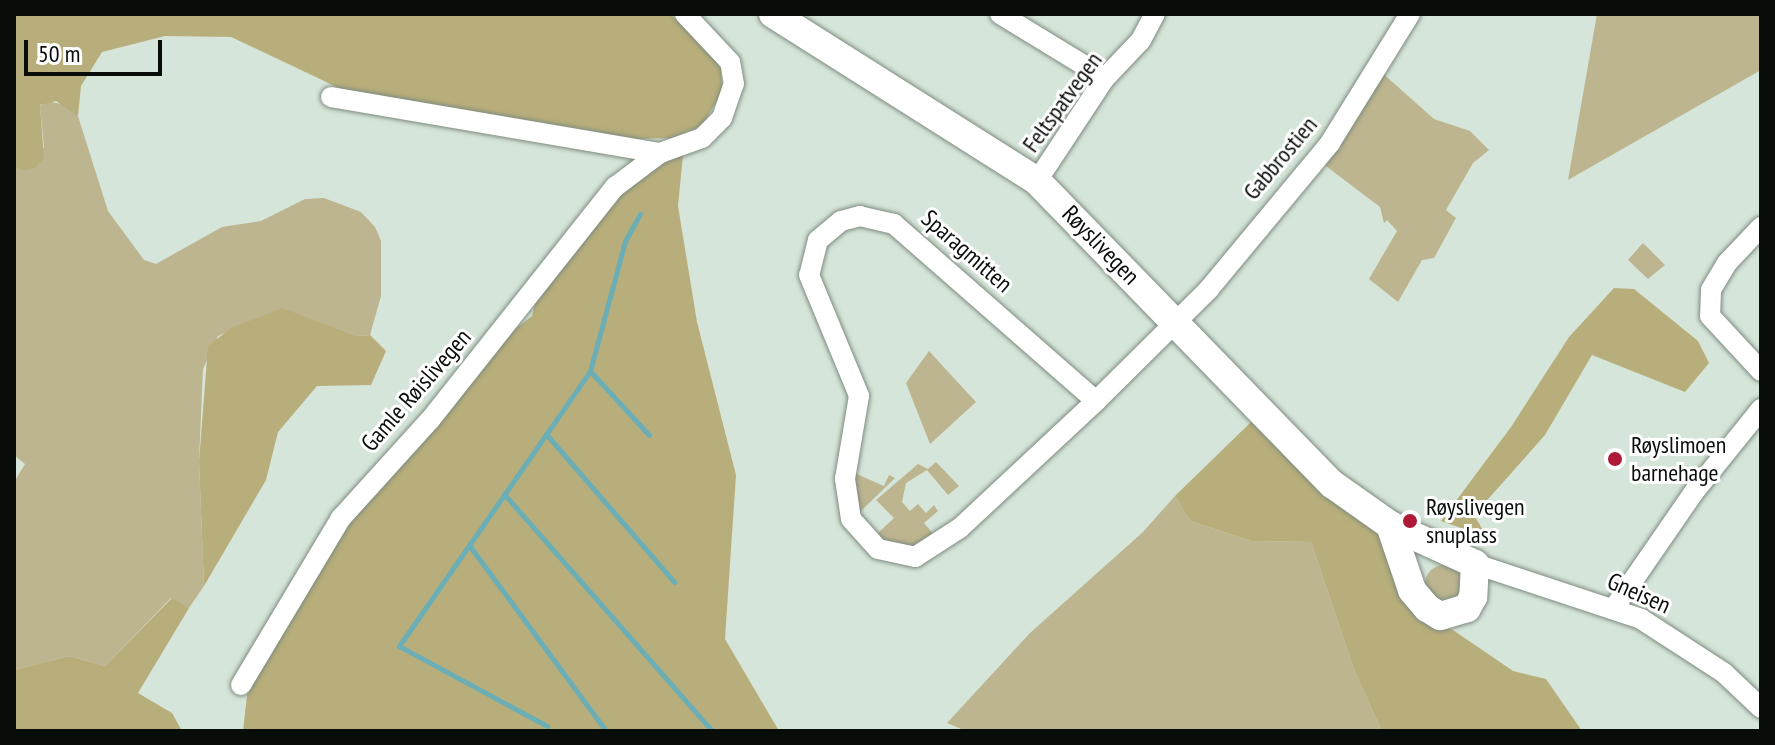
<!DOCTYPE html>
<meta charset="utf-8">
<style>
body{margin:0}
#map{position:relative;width:1775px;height:745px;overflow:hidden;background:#d6e5d9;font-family:"PT Sans Narrow",sans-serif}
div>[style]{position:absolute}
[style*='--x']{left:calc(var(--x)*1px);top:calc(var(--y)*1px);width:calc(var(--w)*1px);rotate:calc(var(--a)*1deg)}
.green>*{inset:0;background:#bdb58f}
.round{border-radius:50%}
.forest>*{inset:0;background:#b8ae7b}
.stream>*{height:5px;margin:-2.5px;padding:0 2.5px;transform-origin:2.5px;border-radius:2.5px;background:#6baeb5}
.roads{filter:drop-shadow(0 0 2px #7d8b7f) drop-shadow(0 0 2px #7d8b7f)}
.street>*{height:20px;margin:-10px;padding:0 10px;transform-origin:10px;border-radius:10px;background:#fff}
.secondary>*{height:28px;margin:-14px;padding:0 14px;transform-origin:14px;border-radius:14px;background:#fff}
.dots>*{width:22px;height:22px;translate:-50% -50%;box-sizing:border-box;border:4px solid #fff;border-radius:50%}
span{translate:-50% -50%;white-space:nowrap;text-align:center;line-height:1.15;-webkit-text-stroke:6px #fff;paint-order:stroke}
.street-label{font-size:24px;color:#090d0a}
.poi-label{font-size:24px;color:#090d0a}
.left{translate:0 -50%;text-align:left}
.frame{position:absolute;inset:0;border:16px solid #090d0a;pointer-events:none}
.scale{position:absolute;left:24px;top:40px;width:138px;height:36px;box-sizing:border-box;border:4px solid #090d0a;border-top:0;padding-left:10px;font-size:24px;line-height:28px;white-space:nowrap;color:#090d0a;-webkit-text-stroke:6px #fff;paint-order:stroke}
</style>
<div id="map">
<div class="green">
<i style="clip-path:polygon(1597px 14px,1761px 14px,1761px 70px,1568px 180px)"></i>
<i style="clip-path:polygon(1380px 71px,1434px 119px,1470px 131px,1489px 150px,1473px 163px,1446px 210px,1456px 218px,1434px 258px,1422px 260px,1398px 302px,1369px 279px,1397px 231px,1387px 220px,1384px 223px,1380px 207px,1322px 163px)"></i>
<i style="clip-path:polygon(47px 101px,66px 105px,78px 116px,108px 211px,144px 260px,156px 264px,222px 227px,261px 221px,305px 199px,324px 198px,361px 212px,375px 227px,381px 241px,381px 296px,370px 335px,357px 336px,282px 309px,218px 336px,203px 369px,199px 461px,204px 586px,189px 608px,171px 598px,105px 666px,69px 656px,14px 670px,14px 482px,25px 464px,14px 455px,14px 167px,23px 171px,44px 147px,40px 106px)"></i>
<i style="clip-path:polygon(1643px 243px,1665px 265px,1648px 279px,1628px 260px)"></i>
<i style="clip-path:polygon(929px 351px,976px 402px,930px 444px,906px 383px)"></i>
<i style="clip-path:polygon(936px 462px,959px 486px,948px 495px,927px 470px,906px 483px,902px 502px,910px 511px,918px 504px,926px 513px,934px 505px,938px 511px,924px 523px,935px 536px,962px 519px,914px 552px,896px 551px,873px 539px,852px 503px,852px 472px,884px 486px,889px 475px,895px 478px,860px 512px,876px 535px,894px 518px,876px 500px,918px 464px,928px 469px)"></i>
<i style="clip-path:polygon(1175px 496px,1190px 521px,1251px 541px,1311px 542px,1355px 672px,1382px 731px,966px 731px,947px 723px,1030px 633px,1143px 532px)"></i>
<i class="round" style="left:1425px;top:565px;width:38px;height:38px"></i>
</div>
<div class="forest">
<i style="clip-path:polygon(14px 14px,670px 14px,709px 50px,721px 69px,722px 92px,702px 126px,671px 138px,639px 139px,341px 89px,231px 37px,165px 36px,102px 52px,81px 86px,78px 116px,56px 101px,40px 105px,44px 158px,35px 168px,23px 171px,14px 167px)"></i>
<i style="clip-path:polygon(683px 155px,678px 206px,697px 322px,736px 475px,725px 639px,779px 731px,243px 731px,248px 687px,332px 541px,510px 333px,532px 316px,535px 303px,601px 213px,656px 162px)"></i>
<i style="clip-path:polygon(1614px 288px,1634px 289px,1698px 341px,1709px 363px,1685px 392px,1592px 355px,1545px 435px,1474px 515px,1487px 537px,1441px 521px,1511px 427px,1569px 337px)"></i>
<i style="clip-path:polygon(282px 308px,357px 336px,370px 335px,386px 351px,371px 385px,317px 386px,278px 432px,266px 480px,204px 586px,199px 461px,208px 346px,231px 328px)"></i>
<i style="clip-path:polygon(1251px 422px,1380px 536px,1431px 624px,1453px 630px,1513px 671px,1546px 679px,1582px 731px,1382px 731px,1355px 672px,1311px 542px,1251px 541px,1190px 521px,1175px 496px)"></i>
<i style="clip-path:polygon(172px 598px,189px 608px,138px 693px,172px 713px,182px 731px,14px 731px,14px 670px,69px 656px,105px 666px)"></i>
</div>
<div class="stream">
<i style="--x:590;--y:371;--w:87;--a:47.3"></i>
<i style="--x:546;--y:434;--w:196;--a:49.1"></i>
<i style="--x:504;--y:494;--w:315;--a:48.7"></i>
<i style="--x:469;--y:545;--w:231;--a:53.6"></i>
<i style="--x:547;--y:726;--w:168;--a:-151.6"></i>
<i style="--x:399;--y:646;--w:335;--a:-55.2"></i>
<i style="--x:590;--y:371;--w:135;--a:-74.9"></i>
<i style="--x:625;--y:241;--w:31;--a:-61"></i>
</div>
<div class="roads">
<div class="street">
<i style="--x:1000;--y:14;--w:123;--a:31.4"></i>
<i style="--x:331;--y:97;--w:334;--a:9.7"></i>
<i style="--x:1037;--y:181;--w:123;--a:-56.6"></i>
<i style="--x:1105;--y:78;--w:52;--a:-46.5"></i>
<i style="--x:1141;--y:40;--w:30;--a:-62"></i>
<i style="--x:1761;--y:227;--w:50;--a:133.4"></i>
<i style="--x:1727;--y:263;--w:31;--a:121"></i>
<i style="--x:1711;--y:290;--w:26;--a:92"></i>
<i style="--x:1710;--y:316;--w:75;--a:47.2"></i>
<i style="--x:1096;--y:401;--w:269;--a:-138.8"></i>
<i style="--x:894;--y:224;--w:35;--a:-167"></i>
<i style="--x:860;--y:216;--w:20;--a:165"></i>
<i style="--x:841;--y:221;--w:30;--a:140"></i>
<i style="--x:818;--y:240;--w:36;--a:104"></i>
<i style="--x:809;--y:275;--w:131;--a:67.5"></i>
<i style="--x:859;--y:396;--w:84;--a:99.6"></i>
<i style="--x:845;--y:479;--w:40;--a:81.5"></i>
<i style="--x:851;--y:519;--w:40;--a:48"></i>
<i style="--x:878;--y:549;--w:38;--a:12"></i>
<i style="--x:915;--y:557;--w:54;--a:-32.8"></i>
<i style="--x:960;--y:528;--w:186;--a:-43"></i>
<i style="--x:1096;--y:401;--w:159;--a:-44.7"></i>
<i style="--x:1209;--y:289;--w:190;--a:-50.3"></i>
<i style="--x:1330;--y:143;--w:152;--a:-58.2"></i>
<i style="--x:1475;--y:564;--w:175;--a:18.3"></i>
<i style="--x:1641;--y:619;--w:99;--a:33"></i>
<i style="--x:1724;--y:673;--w:51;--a:43.4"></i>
<i style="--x:1614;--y:608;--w:141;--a:-55.4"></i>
<i style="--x:1694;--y:492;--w:107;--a:-51.1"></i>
<i style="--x:241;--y:685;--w:195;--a:-59.1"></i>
<i style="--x:341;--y:518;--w:132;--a:-47.8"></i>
<i style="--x:430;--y:420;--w:298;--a:-51.6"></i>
<i style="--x:615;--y:187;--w:56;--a:-37.1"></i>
<i style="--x:660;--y:153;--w:45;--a:-19.7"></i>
<i style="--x:702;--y:138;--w:28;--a:-45"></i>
<i style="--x:722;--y:118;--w:36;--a:-71"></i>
<i style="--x:734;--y:84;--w:22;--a:-100"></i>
<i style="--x:730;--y:62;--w:66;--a:-133.2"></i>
</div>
<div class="secondary">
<i style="--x:773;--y:14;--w:312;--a:32.3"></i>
<i style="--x:1037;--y:181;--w:423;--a:45.8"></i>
<i style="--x:1332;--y:484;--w:71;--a:35.3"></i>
<i style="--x:1390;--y:525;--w:94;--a:24.6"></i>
<i style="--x:1475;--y:564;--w:33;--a:93"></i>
<i style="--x:1473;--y:597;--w:13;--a:119"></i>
<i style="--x:1467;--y:608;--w:28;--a:163"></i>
<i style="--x:1440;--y:616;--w:15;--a:-148"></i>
<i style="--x:1427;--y:608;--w:23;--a:-130"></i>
<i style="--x:1412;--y:590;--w:69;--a:-108.7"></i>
</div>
</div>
<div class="dots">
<i style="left:1615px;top:459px;background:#ae1937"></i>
<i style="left:1410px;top:521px;background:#ae1937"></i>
</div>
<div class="street-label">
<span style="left:1062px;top:102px;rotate:-54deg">Feltspatvegen</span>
<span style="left:1280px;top:158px;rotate:-50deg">Gabbrostien</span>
<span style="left:1101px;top:245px;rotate:46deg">Røyslivegen</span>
<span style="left:967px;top:251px;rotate:41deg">Sparagmitten</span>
<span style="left:416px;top:390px;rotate:-49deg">Gamle Røislivegen</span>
<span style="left:1639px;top:593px;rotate:24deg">Gneisen</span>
</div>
<div class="poi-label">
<span class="left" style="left:1631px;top:459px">Røyslimoen<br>barnehage</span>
<span class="left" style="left:1426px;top:521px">Røyslivegen<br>snuplass</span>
</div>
<div class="frame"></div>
<div class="scale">50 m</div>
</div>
